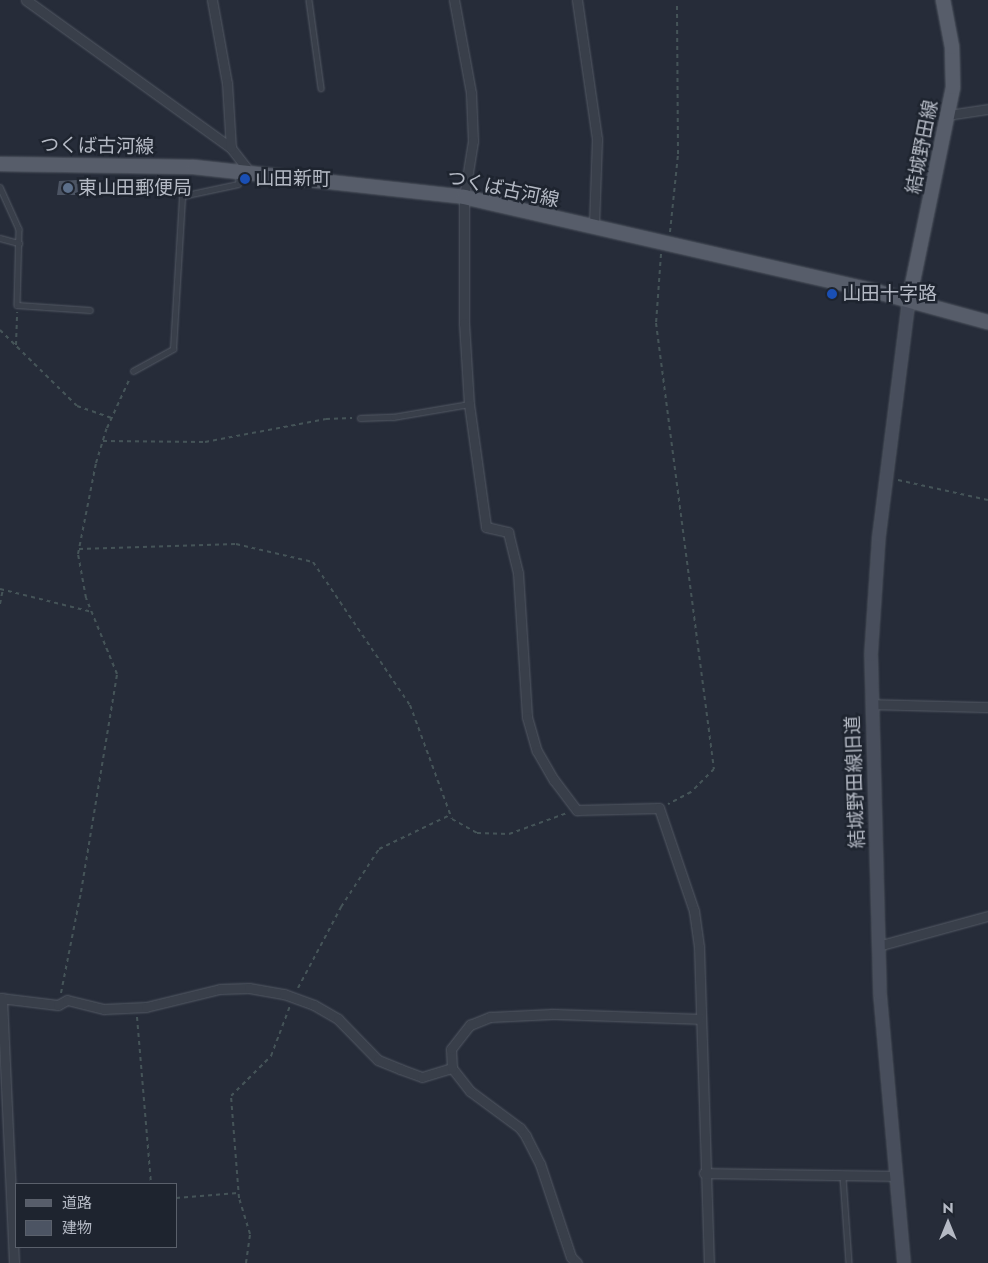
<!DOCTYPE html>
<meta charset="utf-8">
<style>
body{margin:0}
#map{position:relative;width:988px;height:1263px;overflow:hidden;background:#262c39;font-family:Jost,"Noto Sans JP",sans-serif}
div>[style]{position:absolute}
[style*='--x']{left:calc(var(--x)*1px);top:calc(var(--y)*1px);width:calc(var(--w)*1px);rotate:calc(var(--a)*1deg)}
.building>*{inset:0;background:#4c5463}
.path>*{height:2px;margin-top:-1px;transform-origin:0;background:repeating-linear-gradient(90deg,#455458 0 4px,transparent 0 8px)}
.roads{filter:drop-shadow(0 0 1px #545a65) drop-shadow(0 0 1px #545a65)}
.lane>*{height:4.5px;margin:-2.25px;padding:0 2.25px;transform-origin:2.25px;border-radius:2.25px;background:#393f4a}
.street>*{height:9px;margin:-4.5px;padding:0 4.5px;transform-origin:4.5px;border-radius:4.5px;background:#393f4a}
.secondary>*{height:12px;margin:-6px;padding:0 6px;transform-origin:6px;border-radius:6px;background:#484e5c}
.primary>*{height:14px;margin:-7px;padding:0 7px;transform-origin:7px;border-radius:7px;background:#575d6a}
.dots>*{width:14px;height:14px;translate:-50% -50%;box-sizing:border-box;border:2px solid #1e242f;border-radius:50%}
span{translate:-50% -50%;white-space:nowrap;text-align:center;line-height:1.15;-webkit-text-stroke:5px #1e242f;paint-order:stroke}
.street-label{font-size:19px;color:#b5bac5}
.poi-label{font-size:19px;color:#b5bac5}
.left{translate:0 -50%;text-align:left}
.legend{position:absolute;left:15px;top:1183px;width:162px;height:65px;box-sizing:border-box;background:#1e242f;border:1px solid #5a606b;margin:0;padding:6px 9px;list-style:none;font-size:15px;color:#b5bac5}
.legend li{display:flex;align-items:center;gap:10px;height:25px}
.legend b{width:25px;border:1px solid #5a606b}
.north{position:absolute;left:923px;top:1198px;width:50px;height:50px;-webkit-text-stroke:4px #1e242f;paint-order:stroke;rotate:0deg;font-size:14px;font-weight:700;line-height:20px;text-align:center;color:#b5bac5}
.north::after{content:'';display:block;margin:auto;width:18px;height:22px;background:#b5bac5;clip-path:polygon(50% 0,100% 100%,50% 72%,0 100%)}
</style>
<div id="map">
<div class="building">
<i style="clip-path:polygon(77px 180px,78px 195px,57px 195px,59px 181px)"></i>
</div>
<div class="path">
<i style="--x:670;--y:232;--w:78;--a:-84.1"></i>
<i style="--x:678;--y:154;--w:150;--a:-90.4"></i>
<i style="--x:661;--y:254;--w:69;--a:94.1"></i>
<i style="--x:656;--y:323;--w:450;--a:82.6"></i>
<i style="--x:714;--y:769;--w:33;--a:135"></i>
<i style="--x:691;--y:792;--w:26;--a:152"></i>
<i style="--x:0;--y:330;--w:108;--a:44.6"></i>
<i style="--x:77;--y:406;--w:36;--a:19"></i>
<i style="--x:16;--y:345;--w:33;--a:-88"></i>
<i style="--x:103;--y:441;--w:102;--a:0.6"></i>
<i style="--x:205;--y:442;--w:123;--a:-10.8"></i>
<i style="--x:326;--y:419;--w:26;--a:-2"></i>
<i style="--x:898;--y:480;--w:92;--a:12.5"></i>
<i style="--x:79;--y:549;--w:157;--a:-1.8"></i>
<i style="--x:236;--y:544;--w:79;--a:13.2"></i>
<i style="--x:313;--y:562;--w:173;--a:55.9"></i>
<i style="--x:410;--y:705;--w:121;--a:69.8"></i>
<i style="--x:452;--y:819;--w:29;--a:29"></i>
<i style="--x:477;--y:833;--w:32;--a:2"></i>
<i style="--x:509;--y:834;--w:62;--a:-19.9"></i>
<i style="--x:0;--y:589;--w:95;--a:14"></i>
<i style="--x:0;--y:604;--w:15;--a:-79"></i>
<i style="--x:298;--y:988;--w:92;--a:-62"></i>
<i style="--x:341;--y:907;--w:69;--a:-56.8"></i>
<i style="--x:379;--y:849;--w:79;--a:-25.6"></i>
<i style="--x:61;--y:993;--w:103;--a:-78.8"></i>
<i style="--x:81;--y:892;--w:221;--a:-80.6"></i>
<i style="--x:117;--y:674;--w:82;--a:-112.2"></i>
<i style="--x:86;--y:598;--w:45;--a:-100.3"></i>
<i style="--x:78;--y:554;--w:93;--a:-78.8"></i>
<i style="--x:96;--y:463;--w:37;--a:-73"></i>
<i style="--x:107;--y:428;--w:55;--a:-65.3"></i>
<i style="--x:137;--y:1017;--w:168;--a:85.2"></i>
<i style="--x:176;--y:1198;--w:62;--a:-4.6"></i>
<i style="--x:246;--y:1263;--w:29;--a:-82"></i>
<i style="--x:250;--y:1234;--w:38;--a:-107"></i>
<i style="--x:239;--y:1198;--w:102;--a:-94.5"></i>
<i style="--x:231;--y:1096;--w:57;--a:-45"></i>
<i style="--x:271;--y:1056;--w:53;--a:-69.2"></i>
</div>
<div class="roads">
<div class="lane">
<i style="--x:309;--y:0;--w:89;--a:82.2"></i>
<i style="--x:0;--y:187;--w:46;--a:65.7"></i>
<i style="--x:19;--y:229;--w:76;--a:91.5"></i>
<i style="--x:17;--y:305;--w:73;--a:3.9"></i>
<i style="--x:0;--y:238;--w:20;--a:15"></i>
<i style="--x:133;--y:371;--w:46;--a:-28.8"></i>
<i style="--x:173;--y:349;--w:153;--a:-86.6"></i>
<i style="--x:182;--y:196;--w:57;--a:-12.1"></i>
<i style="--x:238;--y:184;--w:9;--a:-84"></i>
<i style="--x:360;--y:418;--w:33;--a:-2"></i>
<i style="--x:393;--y:417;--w:77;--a:-9.7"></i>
<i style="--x:843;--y:1177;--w:86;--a:86"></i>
</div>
<div class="street">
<i style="--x:26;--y:0;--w:253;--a:35.8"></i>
<i style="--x:231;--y:148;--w:31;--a:52"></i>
<i style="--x:212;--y:0;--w:84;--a:79.8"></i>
<i style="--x:227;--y:83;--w:65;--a:86.5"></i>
<i style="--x:454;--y:0;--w:95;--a:79.6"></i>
<i style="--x:471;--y:93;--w:48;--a:87.6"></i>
<i style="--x:473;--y:141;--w:57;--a:99.1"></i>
<i style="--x:464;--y:197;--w:126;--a:90"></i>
<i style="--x:464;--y:323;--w:81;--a:86.5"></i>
<i style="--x:469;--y:404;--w:124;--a:82.1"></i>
<i style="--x:486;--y:527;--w:23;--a:13"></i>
<i style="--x:508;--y:532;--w:42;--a:76.3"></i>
<i style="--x:518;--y:573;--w:144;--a:86.4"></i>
<i style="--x:527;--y:717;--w:35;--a:74"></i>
<i style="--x:537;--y:751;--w:34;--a:60"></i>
<i style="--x:554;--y:780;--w:38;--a:53"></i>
<i style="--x:577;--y:810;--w:82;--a:-1.4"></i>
<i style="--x:659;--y:808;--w:109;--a:71.2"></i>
<i style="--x:694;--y:911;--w:36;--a:82"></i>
<i style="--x:699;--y:947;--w:316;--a:88.2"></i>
<i style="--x:577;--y:0;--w:140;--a:81.8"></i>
<i style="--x:597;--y:139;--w:88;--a:92"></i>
<i style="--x:948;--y:115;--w:40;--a:-8.5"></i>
<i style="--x:871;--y:704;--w:117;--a:1.5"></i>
<i style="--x:878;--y:946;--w:114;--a:-15.3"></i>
<i style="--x:0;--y:998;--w:58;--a:6.9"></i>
<i style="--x:58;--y:1005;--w:10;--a:-29"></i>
<i style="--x:67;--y:1000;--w:38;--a:14"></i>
<i style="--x:104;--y:1009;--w:42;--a:-2.7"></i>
<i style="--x:146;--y:1007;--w:76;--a:-13.7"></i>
<i style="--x:220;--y:989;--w:29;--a:-2"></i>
<i style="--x:249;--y:988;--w:36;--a:10"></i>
<i style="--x:284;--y:994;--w:32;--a:20"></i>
<i style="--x:314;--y:1005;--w:28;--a:30"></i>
<i style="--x:338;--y:1019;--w:57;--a:45.7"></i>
<i style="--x:378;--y:1060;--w:24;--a:22"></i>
<i style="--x:400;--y:1069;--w:23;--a:20"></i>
<i style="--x:422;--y:1077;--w:31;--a:-17"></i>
<i style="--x:2;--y:998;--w:265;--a:87.4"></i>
<i style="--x:704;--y:1173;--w:192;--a:0.9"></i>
<i style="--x:577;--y:1263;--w:8;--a:-135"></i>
<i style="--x:571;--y:1257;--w:98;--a:-108.4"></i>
<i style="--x:540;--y:1164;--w:31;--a:-117"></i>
<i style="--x:526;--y:1136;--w:10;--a:-127"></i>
<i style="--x:520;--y:1128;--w:62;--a:-143.5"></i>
<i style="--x:470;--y:1091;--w:29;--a:-128"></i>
<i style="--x:452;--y:1068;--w:19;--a:-93"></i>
<i style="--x:451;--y:1049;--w:31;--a:-52"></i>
<i style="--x:470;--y:1025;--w:22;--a:-22"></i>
<i style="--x:490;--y:1017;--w:62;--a:-2.8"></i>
<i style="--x:552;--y:1014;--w:147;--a:1.9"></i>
</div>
<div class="secondary">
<i style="--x:904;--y:1263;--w:270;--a:-95.1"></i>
<i style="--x:880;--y:994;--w:339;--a:-91.5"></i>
<i style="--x:871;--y:655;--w:119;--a:-86.2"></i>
<i style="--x:879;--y:536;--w:238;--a:-82.8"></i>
</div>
<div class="primary">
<i style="--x:0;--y:164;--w:194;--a:0.9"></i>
<i style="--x:194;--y:167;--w:272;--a:6.3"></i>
<i style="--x:464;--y:197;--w:425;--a:12.9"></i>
<i style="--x:878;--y:292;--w:114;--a:15.3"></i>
<i style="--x:909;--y:300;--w:217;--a:-78.3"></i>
<i style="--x:953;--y:87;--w:40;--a:-91.4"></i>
<i style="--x:952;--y:47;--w:48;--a:-100.8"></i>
</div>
</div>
<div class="dots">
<i style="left:245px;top:179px;background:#1a4fb4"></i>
<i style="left:68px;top:188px;background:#5c6f8a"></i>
<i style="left:832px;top:294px;background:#1a4fb4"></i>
</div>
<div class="street-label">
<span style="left:97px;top:146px;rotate:1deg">つくば古河線</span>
<span style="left:922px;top:147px;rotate:-79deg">結城野田線</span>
<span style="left:503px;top:189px;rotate:12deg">つくば古河線</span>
<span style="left:855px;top:782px;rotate:-92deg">結城野田線旧道</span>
</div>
<div class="poi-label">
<span class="left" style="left:255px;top:179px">山田新町</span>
<span class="left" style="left:78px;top:188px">東山田郵便局</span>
<span class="left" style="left:842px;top:294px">山田十字路</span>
</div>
<ul class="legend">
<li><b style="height:6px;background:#575d6a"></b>道路</li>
<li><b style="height:14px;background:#4c5463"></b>建物</li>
</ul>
<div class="north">N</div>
</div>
